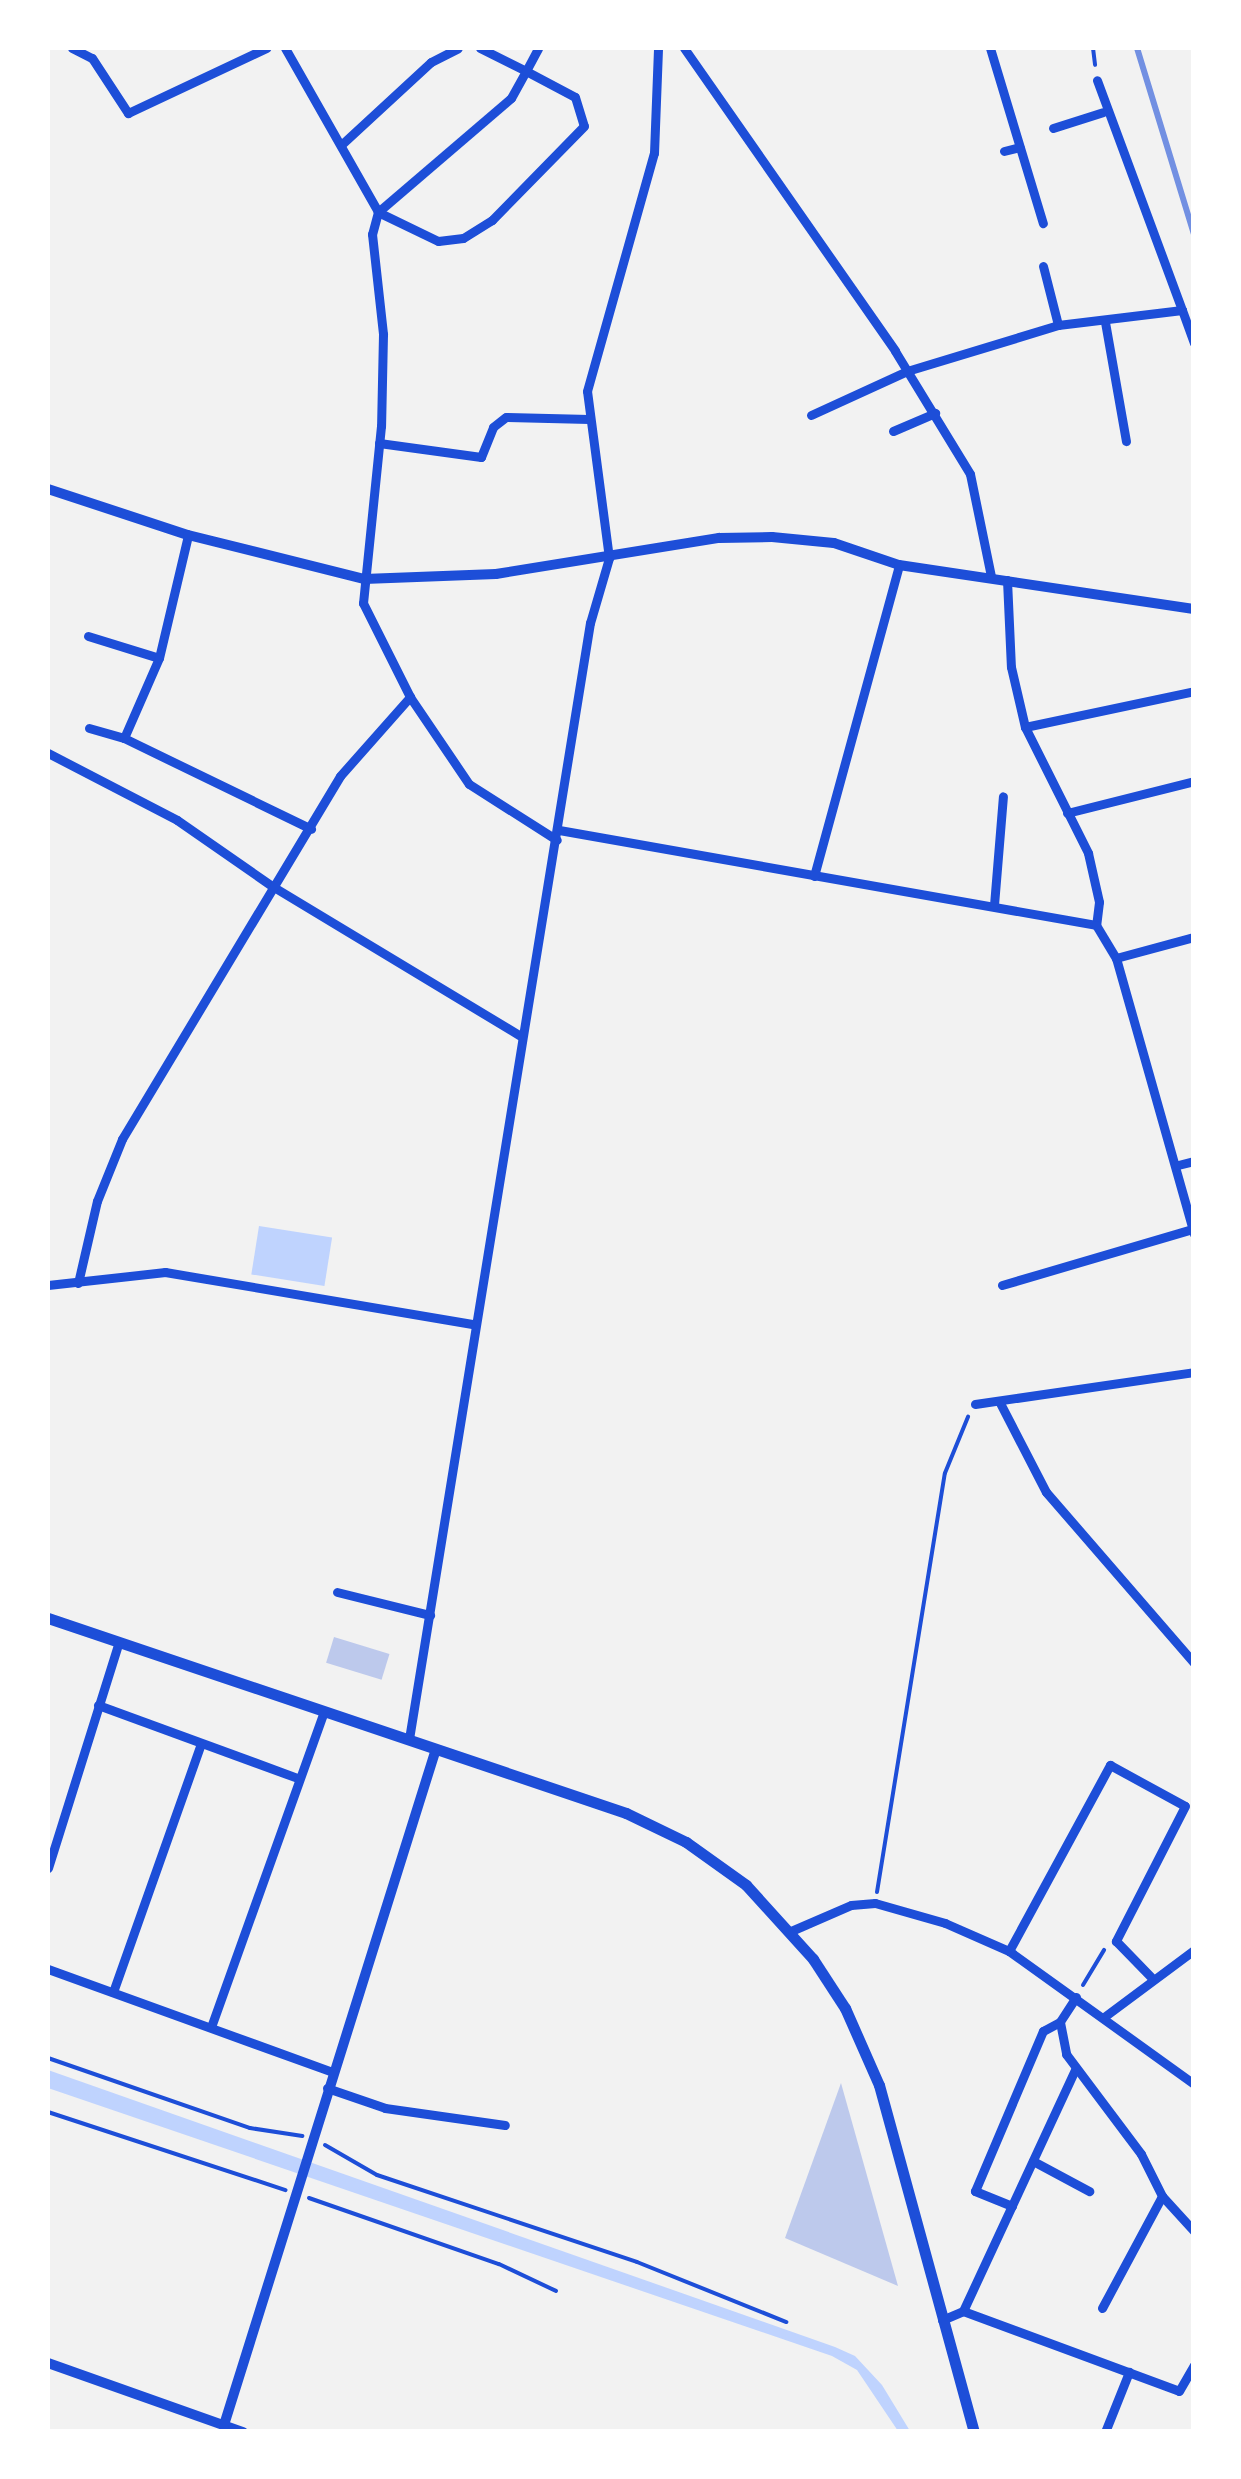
<!DOCTYPE html>
<style>
body{margin:0}
#map{position:relative;width:1241px;height:2479px;overflow:hidden;background:#f2f2f2;font-family:Roboto,sans-serif}
div>[style]{position:absolute}
[style*='--x']{left:calc(var(--x)*1px);top:calc(var(--y)*1px);width:calc(var(--w)*1px);rotate:calc(var(--a)*1deg)}
.water>*{inset:0;background:#bfd3fe;transform-origin:0 0}
.building>*{inset:0;background:#bdc9ec;transform-origin:0 0}
.path>*{height:4px;margin:-2px;padding:0 2px;transform-origin:2px;border-radius:2px;background:#1d4ed8}
.minor>*{height:9px;margin:-4.5px;padding:0 4.5px;transform-origin:4.5px;border-radius:4.5px;background:#1d4ed8}
.tertiary>*{height:10px;margin:-5px;padding:0 5px;transform-origin:5px;border-radius:5px;background:#1d4ed8}
.secondary>*{height:11px;margin:-5.5px;padding:0 5.5px;transform-origin:5.5px;border-radius:5.5px;background:#1d4ed8}
.rail>*{height:6px;margin:-3px;padding:0 3px;transform-origin:3px;border-radius:3px;background:#7290e2}
span{translate:-50% -50%;white-space:nowrap;text-align:center;line-height:1.15;-webkit-text-stroke:8px #fff;paint-order:stroke}
.frame{position:absolute;inset:0;border:50px solid #fff;pointer-events:none}
</style>
<div id="map">
<div class="water">
<i style="left:259px;top:1226px;width:74px;height:49px;rotate:9deg"></i>
<i style="clip-path:polygon(48px 2070px,835px 2347px,855px 2356px,882px 2385px,910px 2431px,898px 2431px,857px 2370px,832px 2356px,48px 2088px)"></i>
</div>
<div class="building">
<i style="left:334px;top:1637px;width:58px;height:27px;rotate:17deg"></i>
<i style="clip-path:polygon(841px 2083px,898px 2286px,785px 2238px)"></i>
</div>
<div class="path">
<i style="--x:1093;--y:48;--w:17;--a:83"></i>
<i style="--x:877;--y:1892;--w:424;--a:-80.8"></i>
<i style="--x:945;--y:1473;--w:61;--a:-67.7"></i>
<i style="--x:1083;--y:1985;--w:41;--a:-59"></i>
<i style="--x:48;--y:2058;--w:214;--a:19.1"></i>
<i style="--x:250;--y:2128;--w:53;--a:8.7"></i>
<i style="--x:48;--y:2112;--w:250;--a:18.2"></i>
<i style="--x:325;--y:2145;--w:60;--a:30"></i>
<i style="--x:377;--y:2175;--w:274;--a:18.5"></i>
<i style="--x:637;--y:2262;--w:161;--a:21.9"></i>
<i style="--x:309;--y:2198;--w:201;--a:19.2"></i>
<i style="--x:499;--y:2264;--w:63;--a:25.3"></i>
</div>
<div class="minor">
<i style="--x:72;--y:48;--w:22;--a:27"></i>
<i style="--x:92;--y:58;--w:66;--a:56.8"></i>
<i style="--x:128;--y:113;--w:153;--a:-25.2"></i>
<i style="--x:285;--y:48;--w:189;--a:60.4"></i>
<i style="--x:378;--y:212;--w:23;--a:105"></i>
<i style="--x:372;--y:234;--w:101;--a:83.7"></i>
<i style="--x:383;--y:334;--w:92;--a:91.2"></i>
<i style="--x:381;--y:426;--w:178;--a:95.8"></i>
<i style="--x:363;--y:603;--w:105;--a:63.4"></i>
<i style="--x:410;--y:697;--w:105;--a:55.9"></i>
<i style="--x:469;--y:784;--w:104;--a:32.5"></i>
<i style="--x:480;--y:48;--w:51;--a:26.6"></i>
<i style="--x:526;--y:71;--w:55;--a:28"></i>
<i style="--x:575;--y:97;--w:30;--a:73"></i>
<i style="--x:584;--y:126;--w:132;--a:134.4"></i>
<i style="--x:492;--y:220;--w:34;--a:148"></i>
<i style="--x:463;--y:238;--w:25;--a:173"></i>
<i style="--x:438;--y:241;--w:67;--a:-154.2"></i>
<i style="--x:378;--y:212;--w:175;--a:-40.6"></i>
<i style="--x:511;--y:98;--w:31;--a:-61"></i>
<i style="--x:526;--y:71;--w:26;--a:-62"></i>
<i style="--x:684;--y:48;--w:369;--a:55.1"></i>
<i style="--x:895;--y:351;--w:144;--a:58.6"></i>
<i style="--x:970;--y:474;--w:104;--a:78.4"></i>
<i style="--x:990;--y:48;--w:183;--a:73.2"></i>
<i style="--x:1053;--y:128;--w:52;--a:-17.7"></i>
<i style="--x:341;--y:145;--w:122;--a:-42.7"></i>
<i style="--x:431;--y:62;--w:30;--a:-27"></i>
<i style="--x:1004;--y:151;--w:16;--a:-14"></i>
<i style="--x:1043;--y:266;--w:61;--a:75.7"></i>
<i style="--x:1182;--y:310;--w:35;--a:70"></i>
<i style="--x:1105;--y:322;--w:121;--a:80"></i>
<i style="--x:811;--y:415;--w:106;--a:-24.6"></i>
<i style="--x:907;--y:371;--w:158;--a:-16.9"></i>
<i style="--x:1058;--y:325;--w:125;--a:-6.9"></i>
<i style="--x:1182;--y:310;--w:245;--a:-110.3"></i>
<i style="--x:893;--y:431;--w:46;--a:-23.2"></i>
<i style="--x:379;--y:443;--w:103;--a:7.8"></i>
<i style="--x:481;--y:457;--w:32;--a:-68"></i>
<i style="--x:493;--y:427;--w:16;--a:-38"></i>
<i style="--x:506;--y:417;--w:83;--a:1.4"></i>
<i style="--x:1007;--y:580;--w:87;--a:87.4"></i>
<i style="--x:1011;--y:667;--w:62;--a:76.9"></i>
<i style="--x:1025;--y:727;--w:141;--a:63.4"></i>
<i style="--x:1088;--y:853;--w:50;--a:77.3"></i>
<i style="--x:1099;--y:902;--w:23;--a:97"></i>
<i style="--x:88;--y:636;--w:74;--a:17.2"></i>
<i style="--x:1025;--y:727;--w:173;--a:-12"></i>
<i style="--x:89;--y:728;--w:36;--a:16"></i>
<i style="--x:124;--y:738;--w:208;--a:25.9"></i>
<i style="--x:124;--y:738;--w:87;--a:-66.4"></i>
<i style="--x:159;--y:658;--w:126;--a:-76.7"></i>
<i style="--x:48;--y:753;--w:145;--a:27.4"></i>
<i style="--x:177;--y:820;--w:116;--a:34.8"></i>
<i style="--x:272;--y:886;--w:291;--a:31.1"></i>
<i style="--x:1067;--y:813;--w:131;--a:-14.1"></i>
<i style="--x:559;--y:830;--w:545;--a:10.03"></i>
<i style="--x:1096;--y:925;--w:39;--a:59"></i>
<i style="--x:1116;--y:958;--w:287;--a:74.2"></i>
<i style="--x:814;--y:876;--w:322;--a:-74.7"></i>
<i style="--x:994;--y:905;--w:109;--a:-85.3"></i>
<i style="--x:1116;--y:958;--w:81;--a:-15.1"></i>
<i style="--x:1178;--y:1165;--w:16;--a:-14"></i>
<i style="--x:78;--y:1283;--w:84;--a:-77"></i>
<i style="--x:97;--y:1201;--w:67;--a:-68"></i>
<i style="--x:122;--y:1139;--w:423;--a:-59"></i>
<i style="--x:340;--y:776;--w:106;--a:-48.5"></i>
<i style="--x:48;--y:1285;--w:118;--a:-6.3"></i>
<i style="--x:165;--y:1272;--w:313;--a:9.6"></i>
<i style="--x:1002;--y:1285;--w:198;--a:-16.4"></i>
<i style="--x:999;--y:1401;--w:102;--a:62.7"></i>
<i style="--x:1046;--y:1492;--w:226;--a:49.1"></i>
<i style="--x:975;--y:1404;--w:221;--a:-8.3"></i>
<i style="--x:337;--y:1592;--w:96;--a:13.9"></i>
<i style="--x:98;--y:1705;--w:212;--a:20.1"></i>
<i style="--x:409;--y:1739;--w:1131;--a:-80.79"></i>
<i style="--x:590;--y:623;--w:68;--a:-73.7"></i>
<i style="--x:609;--y:558;--w:168;--a:-97.5"></i>
<i style="--x:587;--y:391;--w:247;--a:-74.3"></i>
<i style="--x:654;--y:153;--w:105;--a:-87.8"></i>
<i style="--x:48;--y:1868;--w:235;--a:-72.6"></i>
<i style="--x:791;--y:1931;--w:65;--a:-23.4"></i>
<i style="--x:851;--y:1905;--w:24;--a:-5"></i>
<i style="--x:875;--y:1903;--w:73;--a:15.9"></i>
<i style="--x:945;--y:1923;--w:70;--a:23.6"></i>
<i style="--x:1009;--y:1951;--w:228;--a:35.7"></i>
<i style="--x:1009;--y:1951;--w:212;--a:-61.5"></i>
<i style="--x:1110;--y:1765;--w:85;--a:28.7"></i>
<i style="--x:1185;--y:1806;--w:152;--a:117.1"></i>
<i style="--x:1116;--y:1941;--w:50;--a:45.8"></i>
<i style="--x:48;--y:1969;--w:303;--a:19.9"></i>
<i style="--x:113;--y:1992;--w:263;--a:-70.5"></i>
<i style="--x:1076;--y:1997;--w:30;--a:123"></i>
<i style="--x:1060;--y:2022;--w:33;--a:79"></i>
<i style="--x:1066;--y:2054;--w:125;--a:53.1"></i>
<i style="--x:1141;--y:2154;--w:47;--a:63.4"></i>
<i style="--x:1162;--y:2196;--w:47;--a:47.6"></i>
<i style="--x:1104;--y:2017;--w:112;--a:-36.7"></i>
<i style="--x:211;--y:2027;--w:335;--a:-70.3"></i>
<i style="--x:327;--y:2088;--w:61;--a:19"></i>
<i style="--x:385;--y:2108;--w:121;--a:8.1"></i>
<i style="--x:1033;--y:2161;--w:64;--a:28.2"></i>
<i style="--x:1012;--y:2206;--w:40;--a:-158"></i>
<i style="--x:975;--y:2191;--w:174;--a:-67"></i>
<i style="--x:1043;--y:2031;--w:19;--a:-28"></i>
<i style="--x:1102;--y:2308;--w:127;--a:-61.8"></i>
<i style="--x:963;--y:2311;--w:268;--a:-65.1"></i>
<i style="--x:942;--y:2320;--w:23;--a:-23"></i>
<i style="--x:963;--y:2311;--w:230;--a:20.3"></i>
<i style="--x:1179;--y:2391;--w:30;--a:-60"></i>
<i style="--x:1105;--y:2432;--w:65;--a:-68.2"></i>
</div>
<div class="tertiary">
<i style="--x:48;--y:489;--w:147;--a:18.2"></i>
<i style="--x:188;--y:535;--w:181;--a:14"></i>
<i style="--x:364;--y:579;--w:132;--a:-2.2"></i>
<i style="--x:496;--y:574;--w:226;--a:-9.2"></i>
<i style="--x:719;--y:538;--w:53;--a:-1.1"></i>
<i style="--x:772;--y:537;--w:62;--a:5.5"></i>
<i style="--x:834;--y:543;--w:69;--a:18.7"></i>
<i style="--x:899;--y:565;--w:298;--a:8.5"></i>
<i style="--x:48;--y:2363;--w:207;--a:19.5"></i>
<i style="--x:224;--y:2425;--w:708;--a:-72.59"></i>
</div>
<div class="secondary">
<i style="--x:48;--y:1618;--w:610;--a:18.64"></i>
<i style="--x:626;--y:1813;--w:67;--a:25.8"></i>
<i style="--x:686;--y:1842;--w:74;--a:35.6"></i>
<i style="--x:746;--y:1885;--w:100;--a:47.8"></i>
<i style="--x:813;--y:1959;--w:59;--a:56.9"></i>
<i style="--x:845;--y:2008;--w:84;--a:66.2"></i>
<i style="--x:879;--y:2085;--w:360;--a:74.7"></i>
</div>
<div class="rail">
<i style="--x:1137;--y:48;--w:195;--a:73"></i>
</div>
<div class="frame"></div>
</div>
